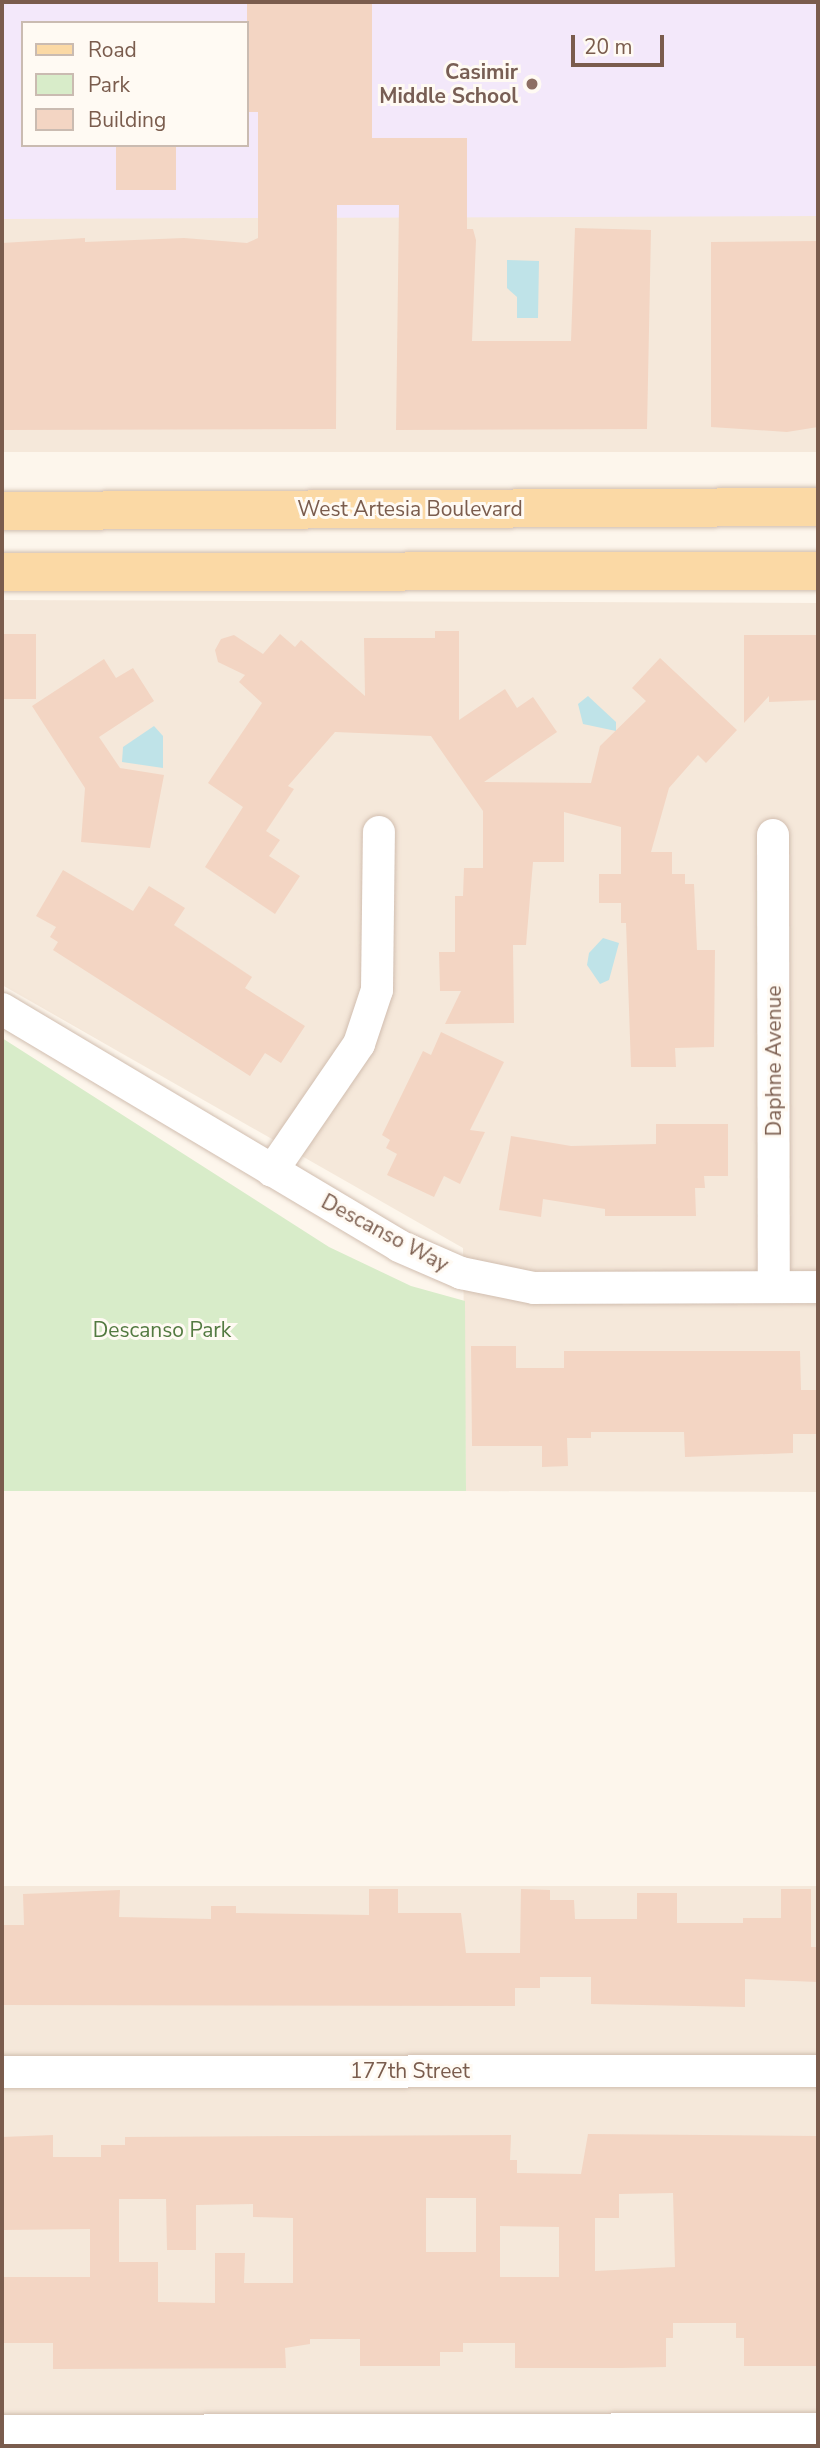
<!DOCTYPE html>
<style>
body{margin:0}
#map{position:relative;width:820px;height:2448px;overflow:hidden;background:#fdf6ec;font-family:"Nunito Sans",sans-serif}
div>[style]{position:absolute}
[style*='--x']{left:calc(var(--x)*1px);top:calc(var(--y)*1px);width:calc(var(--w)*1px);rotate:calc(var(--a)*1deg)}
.residential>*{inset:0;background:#f5e8da;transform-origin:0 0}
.education>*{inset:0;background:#f3e8fa}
.green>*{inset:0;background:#d8ecc9}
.water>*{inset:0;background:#bfe3e8}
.building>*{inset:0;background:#f3d5c3;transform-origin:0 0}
.roads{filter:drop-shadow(0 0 2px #d1beb0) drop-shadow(0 0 2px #d1beb0)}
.minor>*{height:32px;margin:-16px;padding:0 16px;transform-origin:16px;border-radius:16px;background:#fff}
.primary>*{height:38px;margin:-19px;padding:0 19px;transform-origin:19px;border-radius:19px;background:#fbd9a5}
.dots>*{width:19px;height:19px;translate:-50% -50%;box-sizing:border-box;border:4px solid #fffaf3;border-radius:50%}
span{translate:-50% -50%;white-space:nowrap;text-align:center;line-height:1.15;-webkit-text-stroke:6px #fffaf3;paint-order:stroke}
.education-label{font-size:21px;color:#785e54;font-weight:700}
.right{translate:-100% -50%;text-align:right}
.street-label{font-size:21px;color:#7a5c4d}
.park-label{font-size:21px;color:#537a41}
.frame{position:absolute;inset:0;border:4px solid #7a5c4d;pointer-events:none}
.legend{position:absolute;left:21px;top:21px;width:228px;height:126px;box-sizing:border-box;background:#fffaf3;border:2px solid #cabbb1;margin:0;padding:9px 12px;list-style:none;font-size:21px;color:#7a5c4d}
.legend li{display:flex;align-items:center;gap:14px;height:35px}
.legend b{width:35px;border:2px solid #cabbb1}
.scale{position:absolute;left:571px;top:35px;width:93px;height:32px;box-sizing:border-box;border:4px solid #7a5c4d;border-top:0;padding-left:9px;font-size:21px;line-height:24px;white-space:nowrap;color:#7a5c4d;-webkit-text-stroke:5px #fffaf3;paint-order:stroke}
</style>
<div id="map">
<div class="residential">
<i style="left:818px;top:216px;width:236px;height:816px;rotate:90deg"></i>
<i style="clip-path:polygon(2px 600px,818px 603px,818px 1492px,466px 1491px,463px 1248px,2px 985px)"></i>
<i style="left:818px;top:1886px;width:560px;height:816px;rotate:90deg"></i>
</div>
<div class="education">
<i style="clip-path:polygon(evenodd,2px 2px,818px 2px,818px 216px,2px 219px,2px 2px,23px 23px,247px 23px,247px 145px,23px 145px,23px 23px)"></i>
</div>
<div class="green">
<i style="clip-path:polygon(2px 1038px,329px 1247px,411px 1286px,465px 1301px,466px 1491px,2px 1491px)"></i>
</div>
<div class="water">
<i style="clip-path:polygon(507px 260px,539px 261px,538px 318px,517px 318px,517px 297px,507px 288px)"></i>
<i style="clip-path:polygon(588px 696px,616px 722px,616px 731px,583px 724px,578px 704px)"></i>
<i style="clip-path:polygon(154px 726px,163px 736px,163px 768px,122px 762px,123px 747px)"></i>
<i style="clip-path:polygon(603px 938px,619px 943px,609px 980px,600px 984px,587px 965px,589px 953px)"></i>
</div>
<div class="building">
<i style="clip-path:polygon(247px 2px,372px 2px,372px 138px,467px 138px,467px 229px,473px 229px,476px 240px,472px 341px,571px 341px,575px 228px,651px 230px,647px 429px,396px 430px,399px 205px,337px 205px,336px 429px,2px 430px,2px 243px,85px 238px,85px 242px,184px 238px,247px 243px,258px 238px,258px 112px,247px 112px)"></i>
<i style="left:116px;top:145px;width:60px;height:45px"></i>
<i style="clip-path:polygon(818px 241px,818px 427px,787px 432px,711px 427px,711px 242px)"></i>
<i style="clip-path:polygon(435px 631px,459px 631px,459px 720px,505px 689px,517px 708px,533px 697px,557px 732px,484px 782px,591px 783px,600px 746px,646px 701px,632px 688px,660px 658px,737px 730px,706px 763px,698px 755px,669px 788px,651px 852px,672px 852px,672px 874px,685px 874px,685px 884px,694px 884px,697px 950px,715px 950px,714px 1047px,675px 1048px,676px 1067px,631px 1067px,626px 923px,621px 923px,621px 903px,599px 903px,599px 874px,621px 874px,621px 827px,564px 812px,564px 862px,533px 862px,526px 945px,513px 945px,514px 1023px,445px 1024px,461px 991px,440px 991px,439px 952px,455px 952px,455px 896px,463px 896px,464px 868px,483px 868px,483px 811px,431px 736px,335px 732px,288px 786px,294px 789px,266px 831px,280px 840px,269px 856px,300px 876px,275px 914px,205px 867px,243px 807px,208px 783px,262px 703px,239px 682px,245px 675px,218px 662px,215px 650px,221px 639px,234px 635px,263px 654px,280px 634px,295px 647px,301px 640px,365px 696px,364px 638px,435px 638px)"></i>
<i style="left:2px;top:634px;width:34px;height:65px"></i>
<i style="clip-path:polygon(744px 635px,818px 635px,818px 700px,769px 702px,769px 696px,744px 723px)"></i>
<i style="clip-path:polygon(104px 659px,116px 678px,133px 668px,154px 701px,99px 737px,120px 768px,164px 775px,150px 848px,81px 842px,85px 788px,32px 706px)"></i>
<i style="clip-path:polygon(63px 870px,133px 911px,149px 886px,185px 908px,174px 925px,252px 977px,245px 988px,305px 1026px,281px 1063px,265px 1053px,250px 1076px,53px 950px,58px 942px,50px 937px,56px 927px,36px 916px)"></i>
<i style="clip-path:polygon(441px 1032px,504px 1062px,470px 1130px,485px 1132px,460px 1184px,444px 1176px,434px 1197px,387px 1175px,397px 1154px,386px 1148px,390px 1140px,382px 1135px,423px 1051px,431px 1055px)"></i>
<i style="clip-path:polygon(656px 1124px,728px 1124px,728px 1176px,704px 1176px,705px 1188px,695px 1188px,696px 1216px,605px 1216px,605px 1209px,543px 1199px,541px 1217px,499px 1210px,511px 1136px,571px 1146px,656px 1144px)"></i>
<i style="clip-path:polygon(471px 1346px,516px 1346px,516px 1368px,564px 1368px,564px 1351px,800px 1351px,801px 1390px,818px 1390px,818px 1434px,793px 1434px,793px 1453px,685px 1457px,684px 1432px,591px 1432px,591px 1438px,567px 1438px,568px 1466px,542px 1467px,542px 1446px,472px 1446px)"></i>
<i style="clip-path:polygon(369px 1889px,398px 1889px,398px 1913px,461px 1913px,466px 1953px,520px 1953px,521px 1889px,550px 1890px,550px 1900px,574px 1900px,575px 1919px,637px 1919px,637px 1893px,677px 1893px,677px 1923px,743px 1923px,743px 1918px,781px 1918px,781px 1889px,811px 1889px,811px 1947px,818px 1947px,818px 1982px,745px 1979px,745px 2007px,591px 2004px,591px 1977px,540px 1977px,540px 1988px,515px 1988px,515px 2006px,2px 2005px,2px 1925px,24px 1925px,23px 1894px,120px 1890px,119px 1917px,211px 1919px,211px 1906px,236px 1906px,236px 1913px,369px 1915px)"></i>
<i style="clip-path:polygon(evenodd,588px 2134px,818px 2136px,818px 2366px,744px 2366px,744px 2338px,736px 2338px,736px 2323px,673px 2323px,673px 2338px,666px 2338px,666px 2367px,622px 2368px,515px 2368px,515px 2343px,463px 2343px,463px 2352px,440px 2352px,440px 2366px,360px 2366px,360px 2339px,310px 2339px,310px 2344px,285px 2348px,286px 2368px,53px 2369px,53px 2343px,2px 2343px,2px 2277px,90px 2277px,90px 2229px,2px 2230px,2px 2137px,53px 2135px,53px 2157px,101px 2157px,101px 2145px,125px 2145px,125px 2137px,511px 2135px,510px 2160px,517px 2160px,517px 2173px,581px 2174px,588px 2134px,673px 2193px,675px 2267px,595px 2271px,595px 2218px,619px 2218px,619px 2194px,673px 2193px,588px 2134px,426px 2198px,476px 2198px,476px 2252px,426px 2252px,426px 2198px,588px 2134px,119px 2199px,166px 2199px,167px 2250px,196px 2250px,196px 2205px,253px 2204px,253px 2217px,293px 2218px,293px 2283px,244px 2283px,245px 2253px,215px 2253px,215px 2303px,158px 2302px,158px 2262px,119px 2262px,119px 2199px,588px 2134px,500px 2226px,559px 2227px,559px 2277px,500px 2277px,500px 2226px)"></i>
</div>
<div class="roads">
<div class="minor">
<i style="--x:773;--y:835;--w:452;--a:89.9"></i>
<i style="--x:2;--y:1009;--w:462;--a:30.8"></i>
<i style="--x:399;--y:1246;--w:68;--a:23.5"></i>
<i style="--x:461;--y:1273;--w:75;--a:11.6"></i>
<i style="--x:534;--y:1288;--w:284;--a:-0.2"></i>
<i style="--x:272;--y:1171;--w:154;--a:-55.6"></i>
<i style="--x:359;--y:1044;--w:57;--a:-71.6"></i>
<i style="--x:377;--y:990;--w:158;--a:-89.3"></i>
<i style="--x:2;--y:2072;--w:816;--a:-0.07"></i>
<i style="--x:2;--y:2431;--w:816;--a:-0.14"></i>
</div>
<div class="primary">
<i style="--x:2;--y:511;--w:816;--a:-0.28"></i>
<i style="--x:2;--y:572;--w:816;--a:-0.07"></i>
</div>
</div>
<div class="dots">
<i style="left:532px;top:84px;background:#8d6e63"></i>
</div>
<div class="education-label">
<span class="right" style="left:518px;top:84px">Casimir<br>Middle School</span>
</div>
<div class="street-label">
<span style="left:410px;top:509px">West Artesia Boulevard</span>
<span style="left:774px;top:1061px;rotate:-90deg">Daphne Avenue</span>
<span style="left:385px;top:1233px;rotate:28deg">Descanso Way</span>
<span style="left:410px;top:2071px">177th Street</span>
</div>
<div class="park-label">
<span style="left:162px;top:1330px">Descanso Park</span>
</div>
<div class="frame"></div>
<ul class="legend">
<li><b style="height:9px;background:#fbd9a5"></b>Road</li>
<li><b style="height:19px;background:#d8ecc9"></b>Park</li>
<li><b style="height:19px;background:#f3d5c3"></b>Building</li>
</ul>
<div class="scale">20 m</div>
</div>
